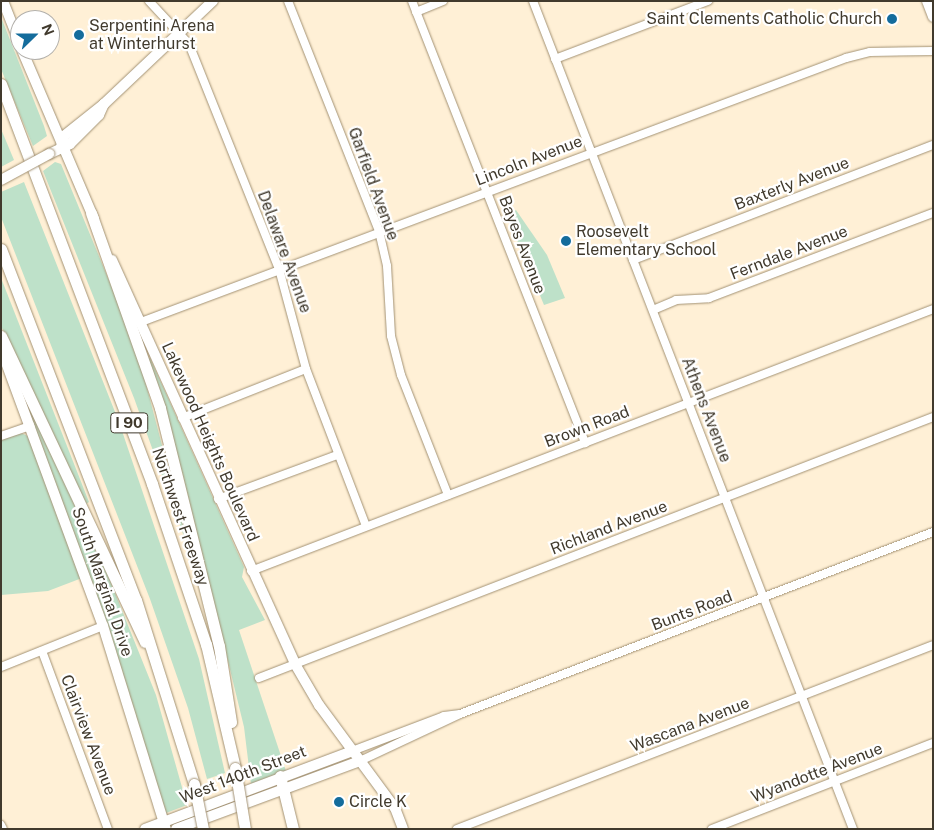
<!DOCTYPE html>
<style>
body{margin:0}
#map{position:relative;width:934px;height:830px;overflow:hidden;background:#fff0d6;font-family:"Public Sans",sans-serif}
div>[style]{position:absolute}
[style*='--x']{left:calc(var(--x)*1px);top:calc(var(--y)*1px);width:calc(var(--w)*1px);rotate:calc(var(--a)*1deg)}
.green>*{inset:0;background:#bee1c9}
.roads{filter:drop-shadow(0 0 1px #a39274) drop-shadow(0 0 1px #a39274)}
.minor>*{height:8px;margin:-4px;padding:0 4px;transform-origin:4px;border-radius:4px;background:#fff}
.major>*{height:10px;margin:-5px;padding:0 5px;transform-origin:5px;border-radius:5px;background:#fff}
.highway>*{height:11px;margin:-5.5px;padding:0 5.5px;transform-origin:5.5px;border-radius:5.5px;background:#fff}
.bridges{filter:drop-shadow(0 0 1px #a39274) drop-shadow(0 0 1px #a39274)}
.major-bridge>*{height:10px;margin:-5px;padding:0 5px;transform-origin:5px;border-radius:5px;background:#fff}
.highway-bridge>*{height:11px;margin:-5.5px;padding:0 5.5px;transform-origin:5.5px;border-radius:5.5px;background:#fff}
.dots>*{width:14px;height:14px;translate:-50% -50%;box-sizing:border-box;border:2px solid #fff;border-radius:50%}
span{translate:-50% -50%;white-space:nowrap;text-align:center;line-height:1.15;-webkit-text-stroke:4.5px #fff;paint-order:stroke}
.shield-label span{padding:1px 4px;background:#fff;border:1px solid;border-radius:4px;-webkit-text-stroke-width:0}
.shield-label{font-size:15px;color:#413a2d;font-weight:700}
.poi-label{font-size:16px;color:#413a2d}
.right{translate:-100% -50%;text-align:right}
.left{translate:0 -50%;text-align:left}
.street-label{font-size:16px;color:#413a2d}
.frame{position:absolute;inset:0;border:2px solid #413a2d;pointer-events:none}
.north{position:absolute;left:10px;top:10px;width:50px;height:50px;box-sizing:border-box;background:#fff;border:1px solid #b3b0ab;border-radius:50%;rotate:68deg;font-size:14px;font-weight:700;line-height:20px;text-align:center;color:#413a2d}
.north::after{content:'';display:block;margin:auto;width:18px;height:22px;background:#146c9c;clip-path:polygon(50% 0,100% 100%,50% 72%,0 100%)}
</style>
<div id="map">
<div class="green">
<i style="clip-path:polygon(1px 17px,44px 126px,47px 136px,33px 146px,1px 69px)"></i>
<i style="clip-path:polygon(1px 129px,14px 160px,1px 167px)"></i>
<i style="clip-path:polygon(55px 162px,61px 164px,136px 346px,191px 556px,134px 398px,43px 171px)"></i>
<i style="clip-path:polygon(24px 182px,119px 422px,199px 659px,225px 773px,207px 779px,188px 708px,150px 599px,1px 217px,1px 192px)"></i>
<i style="clip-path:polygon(516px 210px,547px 255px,565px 298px,544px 305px,507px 216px)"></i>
<i style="clip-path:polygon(1px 278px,89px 502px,86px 504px,1px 326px)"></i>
<i style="clip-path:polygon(150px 358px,244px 567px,242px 577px,265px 620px,239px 630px,286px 771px,251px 784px,244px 727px,183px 476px,148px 359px)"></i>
<i style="clip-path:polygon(28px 401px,99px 553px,156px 695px,187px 805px,166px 813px,108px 626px,25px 402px)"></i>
<i style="clip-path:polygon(21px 433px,28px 436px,82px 578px,48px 591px,1px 595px,1px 440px)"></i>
</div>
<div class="roads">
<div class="minor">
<i style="--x:149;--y:1;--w:59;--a:47.1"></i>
<i style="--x:189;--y:44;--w:242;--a:68.2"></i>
<i style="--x:279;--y:269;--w:104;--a:74.9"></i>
<i style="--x:306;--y:369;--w:168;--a:69.1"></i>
<i style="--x:288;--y:1;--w:247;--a:68.4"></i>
<i style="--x:379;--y:231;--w:36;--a:77"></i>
<i style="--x:387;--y:266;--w:70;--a:86.7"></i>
<i style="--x:391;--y:336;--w:40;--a:75.6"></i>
<i style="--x:401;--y:375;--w:129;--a:68.6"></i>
<i style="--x:412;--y:1;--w:475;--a:68.6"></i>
<i style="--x:533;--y:1;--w:888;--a:68.87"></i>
<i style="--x:416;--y:12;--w:29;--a:-22"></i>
<i style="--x:555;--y:59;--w:164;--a:-20.8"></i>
<i style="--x:633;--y:260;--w:321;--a:-21"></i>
<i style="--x:653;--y:310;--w:25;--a:-23"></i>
<i style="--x:676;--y:300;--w:33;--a:-3"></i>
<i style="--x:709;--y:298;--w:240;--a:-20.8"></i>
<i style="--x:141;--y:322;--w:753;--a:-20.53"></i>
<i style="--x:846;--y:58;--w:25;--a:-14"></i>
<i style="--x:870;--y:52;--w:63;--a:-0.9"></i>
<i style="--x:182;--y:418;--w:133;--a:-21.6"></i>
<i style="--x:1;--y:436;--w:31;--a:-19"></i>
<i style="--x:218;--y:499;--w:127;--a:-20.3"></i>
<i style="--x:251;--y:571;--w:731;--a:-21.01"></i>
<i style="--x:42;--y:651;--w:190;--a:69.7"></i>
<i style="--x:1;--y:667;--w:110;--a:-21.9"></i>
<i style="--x:259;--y:678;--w:723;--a:-21.17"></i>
<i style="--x:352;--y:751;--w:98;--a:-20.8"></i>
<i style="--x:444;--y:716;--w:16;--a:-7"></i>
<i style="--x:460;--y:714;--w:507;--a:-21.05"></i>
<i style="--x:360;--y:761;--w:108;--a:-25.1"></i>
<i style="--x:1;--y:825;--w:4;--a:63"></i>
<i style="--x:457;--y:829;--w:510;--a:-21.13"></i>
<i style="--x:712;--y:829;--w:237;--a:-21.3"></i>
</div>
<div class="major">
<i style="--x:3;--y:1;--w:46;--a:68.4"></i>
<i style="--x:927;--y:1;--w:17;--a:69"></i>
<i style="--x:22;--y:50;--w:184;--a:66.9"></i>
<i style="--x:61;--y:147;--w:11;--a:-75"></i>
<i style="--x:64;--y:136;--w:51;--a:-38.7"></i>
<i style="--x:104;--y:104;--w:150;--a:-43.4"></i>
<i style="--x:49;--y:154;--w:23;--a:-25"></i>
<i style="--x:70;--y:144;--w:41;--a:-45"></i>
<i style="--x:99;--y:115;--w:12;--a:-66"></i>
<i style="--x:112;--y:260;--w:444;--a:65.6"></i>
<i style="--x:295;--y:664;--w:48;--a:59.7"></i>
<i style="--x:319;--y:705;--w:128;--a:53.6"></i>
<i style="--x:395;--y:808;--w:22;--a:69"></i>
<i style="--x:1;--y:349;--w:295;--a:69.8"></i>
<i style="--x:103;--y:626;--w:213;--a:72.8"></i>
<i style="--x:145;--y:829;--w:221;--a:-20.6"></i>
<i style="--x:176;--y:829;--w:196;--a:-20.3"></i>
</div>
<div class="highway">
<i style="--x:1;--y:84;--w:428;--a:69.3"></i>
<i style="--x:152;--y:484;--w:169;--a:71.4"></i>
<i style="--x:206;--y:644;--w:127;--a:76.8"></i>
<i style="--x:91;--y:213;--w:207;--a:70.5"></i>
<i style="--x:160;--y:408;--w:245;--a:76.1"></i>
<i style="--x:219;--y:646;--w:77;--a:81"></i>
<i style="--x:1;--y:249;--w:376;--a:69"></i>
<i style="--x:136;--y:600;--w:193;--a:72.5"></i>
<i style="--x:1;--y:336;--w:338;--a:64.8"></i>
<i style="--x:280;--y:776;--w:55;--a:76.2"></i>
</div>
</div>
<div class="bridges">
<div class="major-bridge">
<i style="--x:1;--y:180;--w:55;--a:-28.4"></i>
</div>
<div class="highway-bridge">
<i style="--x:235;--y:768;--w:62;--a:80.7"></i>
<i style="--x:194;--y:784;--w:46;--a:78.7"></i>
</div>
</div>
<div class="dots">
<i style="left:892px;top:19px;background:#146c9c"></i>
<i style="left:79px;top:35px;background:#146c9c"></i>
<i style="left:566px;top:241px;background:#146c9c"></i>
<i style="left:339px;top:802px;background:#146c9c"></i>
</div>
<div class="shield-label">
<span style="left:129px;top:423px">I 90</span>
</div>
<div class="poi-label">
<span class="right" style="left:882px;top:19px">Saint Clements Catholic Church</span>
<span class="left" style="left:89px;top:35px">Serpentini Arena<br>at Winterhurst</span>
<span class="left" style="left:576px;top:241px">Roosevelt<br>Elementary School</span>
<span class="left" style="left:349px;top:802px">Circle K</span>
</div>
<div class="street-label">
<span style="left:529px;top:161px;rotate:-21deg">Lincoln Avenue</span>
<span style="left:373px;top:184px;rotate:70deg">Garfield Avenue</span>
<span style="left:792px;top:184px;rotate:-21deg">Baxterly Avenue</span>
<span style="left:522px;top:245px;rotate:69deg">Bayes Avenue</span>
<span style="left:284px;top:252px;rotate:70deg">Delaware Avenue</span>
<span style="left:789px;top:253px;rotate:-21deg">Ferndale Avenue</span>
<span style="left:706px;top:410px;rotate:69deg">Athens Avenue</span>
<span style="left:587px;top:427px;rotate:-21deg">Brown Road</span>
<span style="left:210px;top:442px;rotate:66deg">Lakewood Heights Boulevard</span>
<span style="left:180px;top:517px;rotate:71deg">Northwest Freeway</span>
<span style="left:609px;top:528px;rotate:-21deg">Richland Avenue</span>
<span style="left:102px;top:582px;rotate:71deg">South Marginal Drive</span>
<span style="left:692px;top:611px;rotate:-21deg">Bunts Road</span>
<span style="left:690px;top:725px;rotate:-21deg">Wascana Avenue</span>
<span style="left:88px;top:735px;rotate:69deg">Clairview Avenue</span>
<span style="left:817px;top:773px;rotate:-21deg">Wyandotte Avenue</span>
<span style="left:243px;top:775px;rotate:-21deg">West 140th Street</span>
</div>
<div class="frame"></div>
<div class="north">N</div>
</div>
